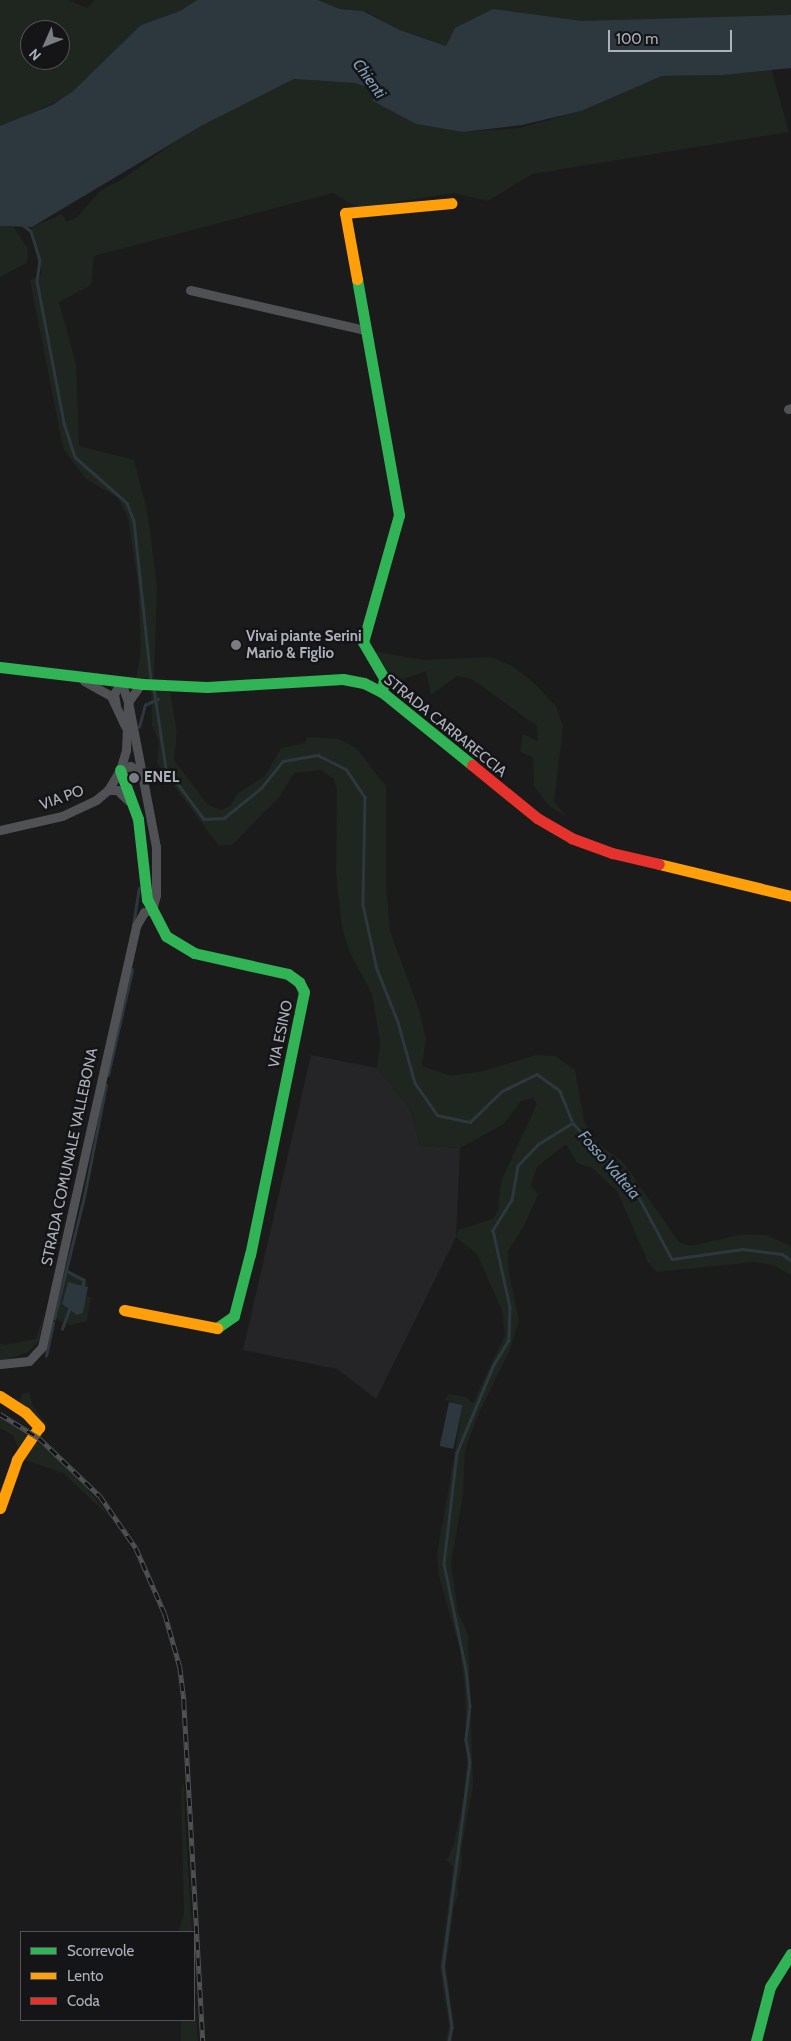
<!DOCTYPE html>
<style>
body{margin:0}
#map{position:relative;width:791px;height:2041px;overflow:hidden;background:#1b1b1b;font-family:Cabin,sans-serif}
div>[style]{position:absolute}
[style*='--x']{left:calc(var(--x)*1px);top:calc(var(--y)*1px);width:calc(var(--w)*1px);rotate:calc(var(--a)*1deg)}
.built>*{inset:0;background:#252527}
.green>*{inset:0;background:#1e261f}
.water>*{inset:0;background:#2d373e;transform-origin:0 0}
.stream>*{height:2.5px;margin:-1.25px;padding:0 1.25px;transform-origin:1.25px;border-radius:1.25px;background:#2d373e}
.street>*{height:9px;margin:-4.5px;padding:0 4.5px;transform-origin:4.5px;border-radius:4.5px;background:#4f5154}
.fast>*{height:11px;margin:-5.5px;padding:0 5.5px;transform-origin:5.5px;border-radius:5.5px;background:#30b455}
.slow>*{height:11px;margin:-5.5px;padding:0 5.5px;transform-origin:5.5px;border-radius:5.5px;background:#ff9f0a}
.jam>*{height:11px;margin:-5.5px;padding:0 5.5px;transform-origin:5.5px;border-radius:5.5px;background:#e5322d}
.rail>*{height:4.5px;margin-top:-2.25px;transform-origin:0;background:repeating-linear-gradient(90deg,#151517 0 8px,#4f5153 0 16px);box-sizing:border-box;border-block:1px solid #4f5153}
.dots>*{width:14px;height:14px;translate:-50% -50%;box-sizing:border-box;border:2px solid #151517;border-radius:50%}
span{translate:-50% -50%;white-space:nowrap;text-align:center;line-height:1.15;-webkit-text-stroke:5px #151517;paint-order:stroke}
.poi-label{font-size:15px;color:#acb1bc;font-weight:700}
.left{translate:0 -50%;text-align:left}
.street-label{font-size:15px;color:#acb1bc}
.water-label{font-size:16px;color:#82a0b8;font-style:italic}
.legend{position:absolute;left:20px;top:1931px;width:175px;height:90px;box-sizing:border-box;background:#151517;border:1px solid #515359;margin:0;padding:6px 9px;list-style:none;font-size:15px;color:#acb1bc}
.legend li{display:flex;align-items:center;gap:10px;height:25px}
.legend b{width:25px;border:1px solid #515359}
.north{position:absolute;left:20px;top:20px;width:50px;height:50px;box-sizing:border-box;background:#151517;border:1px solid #515359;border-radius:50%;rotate:226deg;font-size:14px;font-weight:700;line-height:20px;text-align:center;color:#acb1bc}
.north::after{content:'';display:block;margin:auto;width:18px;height:22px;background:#797c84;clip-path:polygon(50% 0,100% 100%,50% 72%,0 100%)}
.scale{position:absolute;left:608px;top:30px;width:124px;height:22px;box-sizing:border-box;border:2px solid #acb1bc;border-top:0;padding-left:6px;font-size:15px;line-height:18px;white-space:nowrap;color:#acb1bc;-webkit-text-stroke:4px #151517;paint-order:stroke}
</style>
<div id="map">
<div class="built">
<i style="clip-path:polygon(311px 1055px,377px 1068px,410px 1108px,420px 1145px,460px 1148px,456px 1237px,376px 1399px,337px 1369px,243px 1350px)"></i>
</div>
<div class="green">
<i style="clip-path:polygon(evenodd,0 0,68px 0,87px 8px,95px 0,197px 0,180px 11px,141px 25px,68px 96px,0 128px,0 0,30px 30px,60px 30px,60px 60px,30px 60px,30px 30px)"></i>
<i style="clip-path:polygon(318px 0,791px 0,791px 15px,447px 46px,400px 30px,365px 11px,340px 9px)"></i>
<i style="clip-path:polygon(771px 68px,789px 132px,532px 174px,488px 201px,453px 193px,358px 208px,333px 193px,94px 256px,91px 285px,59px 302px,76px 364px,79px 446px,134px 460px,147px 510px,157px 585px,154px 678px,136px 678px,141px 650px,138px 584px,128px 518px,118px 498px,85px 478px,63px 448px,30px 280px,42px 274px,32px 227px,62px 214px,67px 222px,77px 217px,101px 190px,121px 180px,172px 144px,201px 126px,294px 79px,355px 83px,375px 90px,416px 124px,463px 132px,519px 128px,581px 111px,662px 76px,723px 75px)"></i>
<i style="clip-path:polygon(0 226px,14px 227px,28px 249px,27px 263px,0 277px)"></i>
<i style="clip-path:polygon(372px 651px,423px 660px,491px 657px,512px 666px,533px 682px,556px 706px,563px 726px,554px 802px,567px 817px,550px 807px,534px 786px,533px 757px,520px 752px,523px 734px,538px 741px,537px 726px,472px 679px,457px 676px,431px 695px,426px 671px,390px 684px)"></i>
<i style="clip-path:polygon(151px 691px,170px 692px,177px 731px,174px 760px,208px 805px,221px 810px,230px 806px,238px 793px,265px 776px,281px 748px,305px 743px,307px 737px,339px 739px,356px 748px,386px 786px,386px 885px,390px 931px,419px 1010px,426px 1038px,422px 1066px,451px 1076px,484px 1071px,536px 1055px,555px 1056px,575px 1070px,584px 1121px,597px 1143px,623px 1162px,679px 1242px,690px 1246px,744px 1234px,766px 1235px,791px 1246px,791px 1275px,773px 1265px,754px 1262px,657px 1272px,648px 1262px,617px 1191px,592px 1168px,577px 1163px,566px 1144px,537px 1167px,531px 1186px,538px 1194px,524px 1226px,508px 1251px,509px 1274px,519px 1320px,509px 1352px,478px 1415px,465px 1450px,463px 1494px,451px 1563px,458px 1612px,468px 1635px,473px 1785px,461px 1852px,462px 1862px,457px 1888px,459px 1892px,454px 1906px,446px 1966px,454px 2027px,452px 2041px,446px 2041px,449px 2026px,440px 1968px,453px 1867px,444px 1858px,448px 1859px,454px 1843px,463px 1802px,467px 1763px,465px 1690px,460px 1650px,439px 1576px,437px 1555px,463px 1405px,445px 1400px,449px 1394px,465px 1397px,473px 1403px,505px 1335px,502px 1310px,477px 1254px,456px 1237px,458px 1230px,493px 1219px,498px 1210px,501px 1181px,537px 1104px,533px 1098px,521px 1101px,504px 1124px,460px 1148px,420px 1145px,410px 1108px,377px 1068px,380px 1043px,372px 994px,351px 955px,342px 928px,336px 874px,337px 792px,334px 779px,321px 770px,294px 773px,280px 796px,232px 845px,219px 846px,157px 763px,159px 742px,152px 725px)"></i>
<i style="clip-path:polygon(65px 1268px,86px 1279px,88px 1287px,68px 1282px,83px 1313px,86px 1296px,91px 1297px,87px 1321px,70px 1325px,52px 1317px)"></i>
<i style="clip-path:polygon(45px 1310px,39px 1341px,28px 1352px,0 1362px,0 1343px,5px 1345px,36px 1339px)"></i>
<i style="clip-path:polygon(29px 1392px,33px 1406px,50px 1429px,19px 1403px,22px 1394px)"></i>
<i style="clip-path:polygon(0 1417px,29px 1435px,18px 1448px,13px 1435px,0 1428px)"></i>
<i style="clip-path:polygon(35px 1440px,78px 1477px,111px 1518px,63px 1473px,22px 1459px)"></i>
<i style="clip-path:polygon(184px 1783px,185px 1821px,192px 1932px,178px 1932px,184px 1914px,181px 1789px)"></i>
<i style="clip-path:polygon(194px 1987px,198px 2041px,181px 2041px,181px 2020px,194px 2020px)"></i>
</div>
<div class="water">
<i style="clip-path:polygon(197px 0,318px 0,340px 9px,363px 11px,400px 30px,446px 46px,455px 28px,493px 9px,582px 21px,791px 15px,791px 68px,723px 75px,662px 76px,581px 111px,522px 125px,463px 132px,416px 124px,373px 101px,374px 90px,355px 83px,294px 79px,201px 126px,32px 227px,0 226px,0 126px,52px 105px,72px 92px,141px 25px,180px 11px)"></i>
<i style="clip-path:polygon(68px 1282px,88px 1287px,83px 1313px,77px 1315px,62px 1304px)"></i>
<i style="left:449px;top:1402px;width:14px;height:45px;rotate:12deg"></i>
</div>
<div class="stream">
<i style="--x:23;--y:225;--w:10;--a:37"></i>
<i style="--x:31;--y:231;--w:30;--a:73"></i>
<i style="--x:40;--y:260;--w:21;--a:98"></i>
<i style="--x:37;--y:281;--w:145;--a:79.2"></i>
<i style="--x:64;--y:423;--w:36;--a:72"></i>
<i style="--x:75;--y:457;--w:69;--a:41.5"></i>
<i style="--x:127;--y:503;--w:19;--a:69"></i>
<i style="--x:134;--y:521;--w:160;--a:83.9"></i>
<i style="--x:154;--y:689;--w:80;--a:81.4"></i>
<i style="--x:166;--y:768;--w:64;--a:53.3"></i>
<i style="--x:204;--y:819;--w:20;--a:-3"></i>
<i style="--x:224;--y:818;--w:48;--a:-39"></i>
<i style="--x:261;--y:788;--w:35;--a:-51"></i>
<i style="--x:283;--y:761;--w:36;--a:-10"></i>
<i style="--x:318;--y:755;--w:31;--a:27"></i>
<i style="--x:346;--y:769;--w:34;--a:56"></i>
<i style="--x:365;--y:797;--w:108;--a:91.1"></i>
<i style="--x:363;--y:905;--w:66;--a:77.7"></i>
<i style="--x:377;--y:969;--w:57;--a:68.4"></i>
<i style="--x:398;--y:1022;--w:63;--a:74.4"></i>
<i style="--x:415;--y:1083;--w:39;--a:55"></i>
<i style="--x:437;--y:1115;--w:34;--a:12"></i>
<i style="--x:470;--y:1122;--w:45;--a:-44.1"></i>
<i style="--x:502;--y:1091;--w:39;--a:-26"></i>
<i style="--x:537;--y:1074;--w:29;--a:36"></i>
<i style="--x:560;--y:1091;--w:35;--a:68"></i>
<i style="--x:573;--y:1123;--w:40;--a:148"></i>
<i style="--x:539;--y:1144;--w:30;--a:134"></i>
<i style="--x:518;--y:1166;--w:35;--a:100"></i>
<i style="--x:512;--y:1200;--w:36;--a:122"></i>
<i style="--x:493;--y:1230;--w:79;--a:77.6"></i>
<i style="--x:510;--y:1307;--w:33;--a:92"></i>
<i style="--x:509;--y:1340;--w:31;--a:121"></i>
<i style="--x:493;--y:1367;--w:93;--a:112.7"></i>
<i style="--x:457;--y:1453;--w:112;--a:96.7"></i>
<i style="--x:444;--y:1564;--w:107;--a:78.2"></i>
<i style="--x:466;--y:1669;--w:37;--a:84"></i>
<i style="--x:470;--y:1706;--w:34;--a:97"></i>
<i style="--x:466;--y:1740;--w:22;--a:80"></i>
<i style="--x:470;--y:1762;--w:206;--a:97.5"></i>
<i style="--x:443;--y:1966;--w:62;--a:81.6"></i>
<i style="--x:452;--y:2027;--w:14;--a:102"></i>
<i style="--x:139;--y:727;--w:23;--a:-75"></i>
<i style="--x:145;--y:705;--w:14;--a:-25"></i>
<i style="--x:133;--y:925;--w:37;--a:-81"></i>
<i style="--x:108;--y:1075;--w:108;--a:-77.1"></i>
<i style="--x:573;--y:1123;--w:93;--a:47.6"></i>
<i style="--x:636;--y:1192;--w:76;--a:61.8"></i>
<i style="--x:672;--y:1259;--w:71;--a:-8.1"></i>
<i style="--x:742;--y:1249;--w:40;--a:7.1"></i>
<i style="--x:782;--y:1254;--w:11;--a:34"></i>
<i style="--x:67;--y:1271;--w:19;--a:28"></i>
<i style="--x:84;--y:1280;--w:8;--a:97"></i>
<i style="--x:54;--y:1319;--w:126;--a:-76.2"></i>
<i style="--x:84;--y:1197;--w:114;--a:-78.9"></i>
<i style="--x:62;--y:1329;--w:23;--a:-70"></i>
<i style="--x:46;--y:1356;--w:34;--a:-78"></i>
</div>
<div class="street">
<i style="--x:190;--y:290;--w:180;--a:12.9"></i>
<i style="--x:788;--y:409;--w:3;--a:-18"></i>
<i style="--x:84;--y:681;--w:31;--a:29"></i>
<i style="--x:111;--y:696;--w:33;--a:65"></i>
<i style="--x:120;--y:770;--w:11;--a:-22"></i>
<i style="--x:130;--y:766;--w:13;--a:29"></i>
<i style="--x:108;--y:790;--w:9;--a:0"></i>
<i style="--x:117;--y:790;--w:16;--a:43"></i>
<i style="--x:0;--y:830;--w:64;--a:-12.7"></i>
<i style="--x:62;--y:816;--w:38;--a:-25"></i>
<i style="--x:96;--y:800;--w:16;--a:-40"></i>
<i style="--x:108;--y:790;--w:23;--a:-59"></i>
<i style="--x:120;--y:770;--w:21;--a:-73"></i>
<i style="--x:126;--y:750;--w:48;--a:-87.6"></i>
<i style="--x:128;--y:702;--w:21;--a:-109"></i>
<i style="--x:121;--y:682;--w:14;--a:120"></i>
<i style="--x:114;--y:694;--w:11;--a:80"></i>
<i style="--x:0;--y:1364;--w:29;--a:-6"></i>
<i style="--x:29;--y:1361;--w:19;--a:-47"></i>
<i style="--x:42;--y:1347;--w:431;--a:-77.4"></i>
<i style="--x:136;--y:926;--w:16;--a:-60"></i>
<i style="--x:144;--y:912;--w:8;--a:-14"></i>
<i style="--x:152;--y:910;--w:16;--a:-75"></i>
<i style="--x:156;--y:895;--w:48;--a:-90"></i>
<i style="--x:156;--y:847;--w:148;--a:-100.9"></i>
<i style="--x:128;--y:702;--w:22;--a:-54"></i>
</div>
<div class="fast">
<i style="--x:357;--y:279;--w:240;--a:79.9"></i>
<i style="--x:399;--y:515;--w:132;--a:105.8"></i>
<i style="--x:363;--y:642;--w:42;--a:59.7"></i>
<i style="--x:384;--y:678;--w:14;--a:98"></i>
<i style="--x:0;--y:667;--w:144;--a:6.8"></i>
<i style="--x:143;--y:684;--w:64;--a:2.7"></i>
<i style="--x:207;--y:687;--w:136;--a:-3.4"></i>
<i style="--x:343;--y:679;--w:21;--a:11"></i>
<i style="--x:364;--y:683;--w:20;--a:27"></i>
<i style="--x:382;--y:692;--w:116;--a:39"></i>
<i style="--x:120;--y:770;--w:52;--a:69.8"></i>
<i style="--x:138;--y:819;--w:81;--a:83.6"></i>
<i style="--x:147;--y:899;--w:42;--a:62.8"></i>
<i style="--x:166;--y:936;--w:33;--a:31"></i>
<i style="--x:194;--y:953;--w:96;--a:12.6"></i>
<i style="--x:288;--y:974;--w:14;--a:36"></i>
<i style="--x:299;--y:982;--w:11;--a:63"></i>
<i style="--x:304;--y:992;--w:268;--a:101.6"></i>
<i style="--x:250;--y:1254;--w:64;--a:104.5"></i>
<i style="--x:234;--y:1316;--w:21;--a:145"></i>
<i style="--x:756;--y:2041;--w:56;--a:-75.5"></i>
<i style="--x:770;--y:1987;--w:39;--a:-58"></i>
</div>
<div class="slow">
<i style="--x:357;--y:279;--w:67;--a:-100.3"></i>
<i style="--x:345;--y:213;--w:107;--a:-5.3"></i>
<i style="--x:659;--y:864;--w:136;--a:13.6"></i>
<i style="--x:124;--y:1310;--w:95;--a:11"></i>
<i style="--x:0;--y:1396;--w:30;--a:33"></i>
<i style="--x:25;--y:1412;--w:21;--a:47"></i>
<i style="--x:39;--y:1427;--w:40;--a:124"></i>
<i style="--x:17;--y:1460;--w:51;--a:109.5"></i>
</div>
<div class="jam">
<i style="--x:472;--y:765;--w:84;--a:39.2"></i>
<i style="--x:537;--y:818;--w:39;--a:30"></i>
<i style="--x:571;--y:838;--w:44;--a:20.1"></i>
<i style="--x:612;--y:853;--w:48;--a:13.2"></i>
</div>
<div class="rail">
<i style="--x:0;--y:1414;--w:46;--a:31.6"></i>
<i style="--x:39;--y:1438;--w:84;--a:43.6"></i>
<i style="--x:100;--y:1496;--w:63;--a:55.3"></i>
<i style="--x:136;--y:1548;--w:72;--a:66.3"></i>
<i style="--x:165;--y:1614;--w:55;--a:74.2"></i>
<i style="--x:180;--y:1667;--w:35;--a:83"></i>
<i style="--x:184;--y:1702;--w:340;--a:86.8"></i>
</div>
<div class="dots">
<i style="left:236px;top:645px;background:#797c84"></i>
<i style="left:134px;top:778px;background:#797c84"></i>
</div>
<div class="poi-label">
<span class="left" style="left:246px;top:645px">Vivai piante Serini<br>Mario &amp; Figlio</span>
<span class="left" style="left:144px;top:778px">ENEL</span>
</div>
<div class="street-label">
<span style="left:445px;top:726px;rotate:39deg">STRADA CARRARECCIA</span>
<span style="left:62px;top:798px;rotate:-20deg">VIA PO</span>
<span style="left:281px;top:1034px;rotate:-78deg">VIA ESINO</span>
<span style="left:70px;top:1157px;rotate:-78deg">STRADA COMUNALE VALLEBONA</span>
</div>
<div class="water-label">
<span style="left:369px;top:79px;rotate:54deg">Chienti</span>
<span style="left:609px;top:1165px;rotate:49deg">Fosso Valteia</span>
</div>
<ul class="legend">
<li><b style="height:6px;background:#30b455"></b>Scorrevole</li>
<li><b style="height:6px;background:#ff9f0a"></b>Lento</li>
<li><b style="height:6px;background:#e5322d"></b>Coda</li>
</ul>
<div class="north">N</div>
<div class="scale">100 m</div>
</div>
